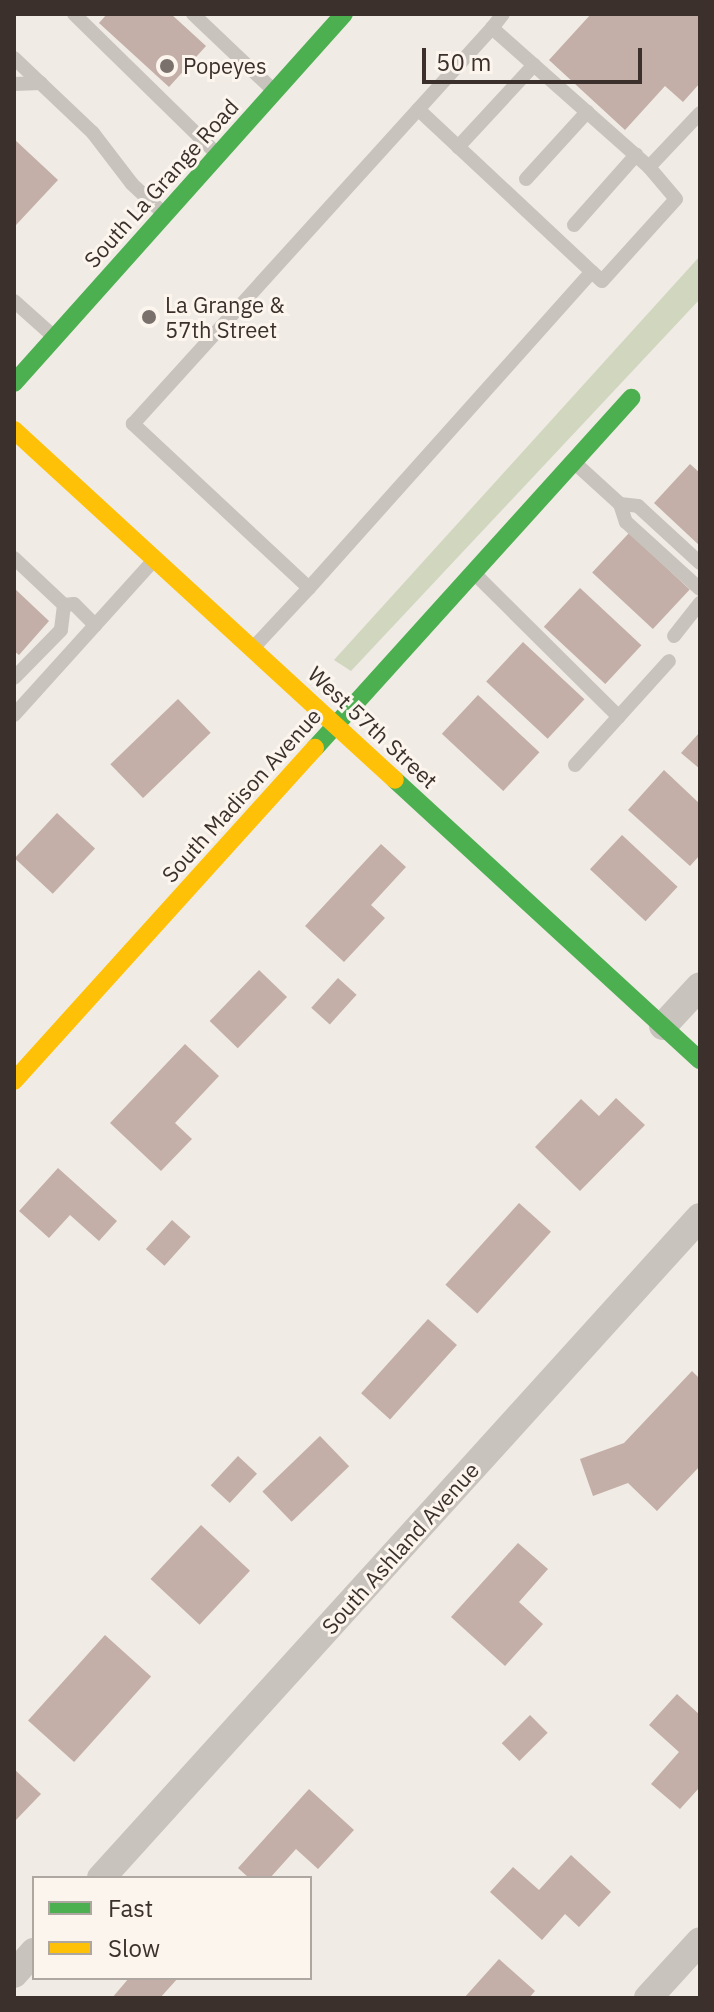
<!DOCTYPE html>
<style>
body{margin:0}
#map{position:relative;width:714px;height:2012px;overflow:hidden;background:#f0ebe5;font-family:"IBM Plex Sans",sans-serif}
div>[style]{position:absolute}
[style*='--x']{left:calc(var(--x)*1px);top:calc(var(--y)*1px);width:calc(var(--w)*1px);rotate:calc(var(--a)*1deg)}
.green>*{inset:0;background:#d1d6bf}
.building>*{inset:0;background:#c3afa7;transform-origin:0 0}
.lane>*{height:14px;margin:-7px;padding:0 7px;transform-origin:7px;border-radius:7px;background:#c9c3be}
.street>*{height:28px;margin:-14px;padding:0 14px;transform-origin:14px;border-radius:14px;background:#c9c3be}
.fast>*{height:18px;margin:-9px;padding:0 9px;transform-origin:9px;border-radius:9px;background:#4caf50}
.slow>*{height:18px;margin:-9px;padding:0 9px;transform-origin:9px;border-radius:9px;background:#ffc107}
.dots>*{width:22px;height:22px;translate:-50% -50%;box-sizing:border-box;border:4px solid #fbf5ee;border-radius:50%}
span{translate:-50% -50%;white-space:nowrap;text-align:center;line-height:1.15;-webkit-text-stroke:6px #fbf5ee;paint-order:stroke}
.poi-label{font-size:22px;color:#3b302b}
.left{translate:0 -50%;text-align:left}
.street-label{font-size:22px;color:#3b302b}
.frame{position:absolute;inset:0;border:16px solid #3b302b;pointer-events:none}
.legend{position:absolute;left:32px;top:1876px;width:280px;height:104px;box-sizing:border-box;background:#fbf5ee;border:2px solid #aea6a0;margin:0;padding:10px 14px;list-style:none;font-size:24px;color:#3b302b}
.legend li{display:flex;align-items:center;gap:16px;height:40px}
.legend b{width:40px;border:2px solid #aea6a0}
.scale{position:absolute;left:422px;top:48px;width:220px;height:36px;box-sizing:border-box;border:4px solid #3b302b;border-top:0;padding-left:10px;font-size:24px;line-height:28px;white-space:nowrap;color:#3b302b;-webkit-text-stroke:6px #fbf5ee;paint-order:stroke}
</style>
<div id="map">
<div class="green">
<i style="clip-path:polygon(700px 256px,700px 299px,351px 671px,334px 660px)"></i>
</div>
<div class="building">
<i style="clip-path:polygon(107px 14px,171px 14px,206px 46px,169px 87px,99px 23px)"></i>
<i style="clip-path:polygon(591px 14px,700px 14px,700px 83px,683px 102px,665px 86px,625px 130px,549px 60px)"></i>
<i style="clip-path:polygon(14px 139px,58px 180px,16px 225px,14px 224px)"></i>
<i style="clip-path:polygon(690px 464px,700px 473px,700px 546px,654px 503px)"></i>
<i style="left:629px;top:533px;width:83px;height:54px;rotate:43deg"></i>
<i style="clip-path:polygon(14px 588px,49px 621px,19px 655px,14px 651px)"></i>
<i style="left:580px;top:588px;width:84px;height:53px;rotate:43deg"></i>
<i style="left:523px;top:642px;width:84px;height:54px;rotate:43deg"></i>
<i style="left:478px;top:695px;width:84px;height:53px;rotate:43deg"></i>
<i style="left:178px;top:699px;width:47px;height:94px;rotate:46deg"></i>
<i style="clip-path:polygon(700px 732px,700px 769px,681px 753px)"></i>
<i style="clip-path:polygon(664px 770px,700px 804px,700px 855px,690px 866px,628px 810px)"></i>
<i style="left:57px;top:813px;width:52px;height:62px;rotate:43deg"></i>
<i style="left:622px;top:835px;width:76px;height:47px;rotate:43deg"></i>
<i style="clip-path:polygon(381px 844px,406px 867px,371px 905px,385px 918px,344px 962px,305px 926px)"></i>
<i style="left:259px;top:970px;width:39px;height:71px;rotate:44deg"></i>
<i style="left:338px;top:978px;width:25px;height:40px;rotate:42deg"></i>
<i style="clip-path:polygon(185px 1044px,219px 1076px,175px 1123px,192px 1139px,161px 1171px,110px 1123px)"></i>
<i style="clip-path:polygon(616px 1098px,645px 1125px,580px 1191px,535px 1147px,581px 1099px,599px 1116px)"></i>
<i style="clip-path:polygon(58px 1168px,117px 1221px,99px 1241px,70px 1215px,49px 1238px,19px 1211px)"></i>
<i style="left:519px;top:1203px;width:43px;height:110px;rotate:42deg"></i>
<i style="left:172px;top:1220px;width:25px;height:39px;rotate:42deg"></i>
<i style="left:428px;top:1319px;width:39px;height:100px;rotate:42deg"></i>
<i style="clip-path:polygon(692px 1371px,700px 1379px,700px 1466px,657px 1511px,628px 1483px,593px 1496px,580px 1459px,624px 1443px)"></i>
<i style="left:320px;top:1436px;width:42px;height:80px;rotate:46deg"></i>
<i style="left:238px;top:1456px;width:26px;height:40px;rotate:43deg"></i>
<i style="left:201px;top:1525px;width:67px;height:74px;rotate:43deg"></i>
<i style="clip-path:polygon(518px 1543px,548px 1569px,519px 1602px,543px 1624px,505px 1666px,451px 1617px)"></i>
<i style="left:105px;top:1635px;width:62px;height:115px;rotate:42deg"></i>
<i style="clip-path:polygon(677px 1694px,700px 1715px,700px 1787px,680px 1809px,651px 1784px,679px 1752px,649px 1725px)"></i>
<i style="left:530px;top:1715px;width:25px;height:40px;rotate:45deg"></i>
<i style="clip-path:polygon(14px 1769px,41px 1794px,14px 1822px)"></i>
<i style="clip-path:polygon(309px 1789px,354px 1830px,318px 1869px,296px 1849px,270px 1878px,249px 1878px,238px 1868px)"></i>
<i style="clip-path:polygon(571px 1855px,611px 1892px,579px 1927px,565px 1914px,542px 1940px,490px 1892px,513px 1867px,539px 1890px)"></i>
<i style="clip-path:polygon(499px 1959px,535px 1991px,529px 1998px,464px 1998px)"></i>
<i style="clip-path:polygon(129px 1978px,178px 1978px,160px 1998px,112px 1998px)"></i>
</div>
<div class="lane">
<i style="--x:74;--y:14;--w:197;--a:44.4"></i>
<i style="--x:193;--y:14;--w:109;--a:43.5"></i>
<i style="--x:503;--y:14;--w:18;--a:128"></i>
<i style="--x:492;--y:28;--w:210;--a:41.5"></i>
<i style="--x:649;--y:167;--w:74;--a:-46.6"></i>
<i style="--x:14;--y:58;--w:109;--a:43.5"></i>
<i style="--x:93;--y:133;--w:64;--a:52.6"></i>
<i style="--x:132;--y:184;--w:41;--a:43"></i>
<i style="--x:14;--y:84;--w:27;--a:-2"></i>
<i style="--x:458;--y:147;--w:112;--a:-47.2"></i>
<i style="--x:526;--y:179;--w:91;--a:-47.7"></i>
<i style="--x:574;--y:225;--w:94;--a:-48.5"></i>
<i style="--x:592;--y:272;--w:13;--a:42"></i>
<i style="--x:602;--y:281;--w:110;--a:-47.9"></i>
<i style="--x:676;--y:199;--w:42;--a:-130.2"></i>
<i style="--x:14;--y:301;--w:51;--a:41.8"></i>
<i style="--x:576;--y:464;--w:59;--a:42.3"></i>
<i style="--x:620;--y:504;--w:19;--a:72"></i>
<i style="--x:626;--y:522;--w:100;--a:42.2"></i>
<i style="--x:620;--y:504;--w:18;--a:6"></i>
<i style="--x:638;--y:506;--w:84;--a:42.6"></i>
<i style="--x:14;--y:558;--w:69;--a:43.2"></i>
<i style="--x:64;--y:605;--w:25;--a:97"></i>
<i style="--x:61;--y:630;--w:67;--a:134.4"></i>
<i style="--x:474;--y:573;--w:204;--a:44.8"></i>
<i style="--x:309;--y:588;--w:424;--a:-48.2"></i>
<i style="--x:592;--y:272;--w:238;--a:-136.9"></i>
<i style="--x:64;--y:605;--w:10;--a:-6"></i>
<i style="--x:74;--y:604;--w:30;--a:45"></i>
<i style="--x:674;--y:636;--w:42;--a:-51.8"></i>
<i style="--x:254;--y:647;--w:81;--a:-47"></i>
<i style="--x:309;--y:588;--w:241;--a:-137"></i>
<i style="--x:133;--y:424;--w:535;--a:-47.81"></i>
<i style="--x:14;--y:715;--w:207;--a:-47.9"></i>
<i style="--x:575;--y:765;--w:140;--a:-47.9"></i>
</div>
<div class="street">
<i style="--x:663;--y:1026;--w:54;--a:-47.2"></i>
<i style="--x:101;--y:1878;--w:892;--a:-47.82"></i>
<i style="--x:14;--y:1974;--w:30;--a:-48"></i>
<i style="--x:648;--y:1998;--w:77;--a:-47.6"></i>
</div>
<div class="fast">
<i style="--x:14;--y:383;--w:495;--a:-48.2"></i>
<i style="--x:315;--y:748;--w:472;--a:-47.9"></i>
<i style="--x:395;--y:780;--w:414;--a:42.6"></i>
</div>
<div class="slow">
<i style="--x:14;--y:430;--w:517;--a:42.57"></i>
<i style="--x:14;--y:1081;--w:449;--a:-47.9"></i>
</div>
<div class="dots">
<i style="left:167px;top:66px;background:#7a716c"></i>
<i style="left:149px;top:317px;background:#7a716c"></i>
</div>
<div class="poi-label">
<span class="left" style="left:183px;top:66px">Popeyes</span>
<span class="left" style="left:165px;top:317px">La Grange &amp;<br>57th Street</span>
</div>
<div class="street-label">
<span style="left:161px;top:183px;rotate:-48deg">South La Grange Road</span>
<span style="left:373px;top:727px;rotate:43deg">West 57th Street</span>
<span style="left:241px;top:795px;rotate:-48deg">South Madison Avenue</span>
<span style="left:400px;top:1548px;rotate:-48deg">South Ashland Avenue</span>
</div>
<div class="frame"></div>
<ul class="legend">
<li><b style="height:10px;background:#4caf50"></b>Fast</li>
<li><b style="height:10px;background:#ffc107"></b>Slow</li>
</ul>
<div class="scale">50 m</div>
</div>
